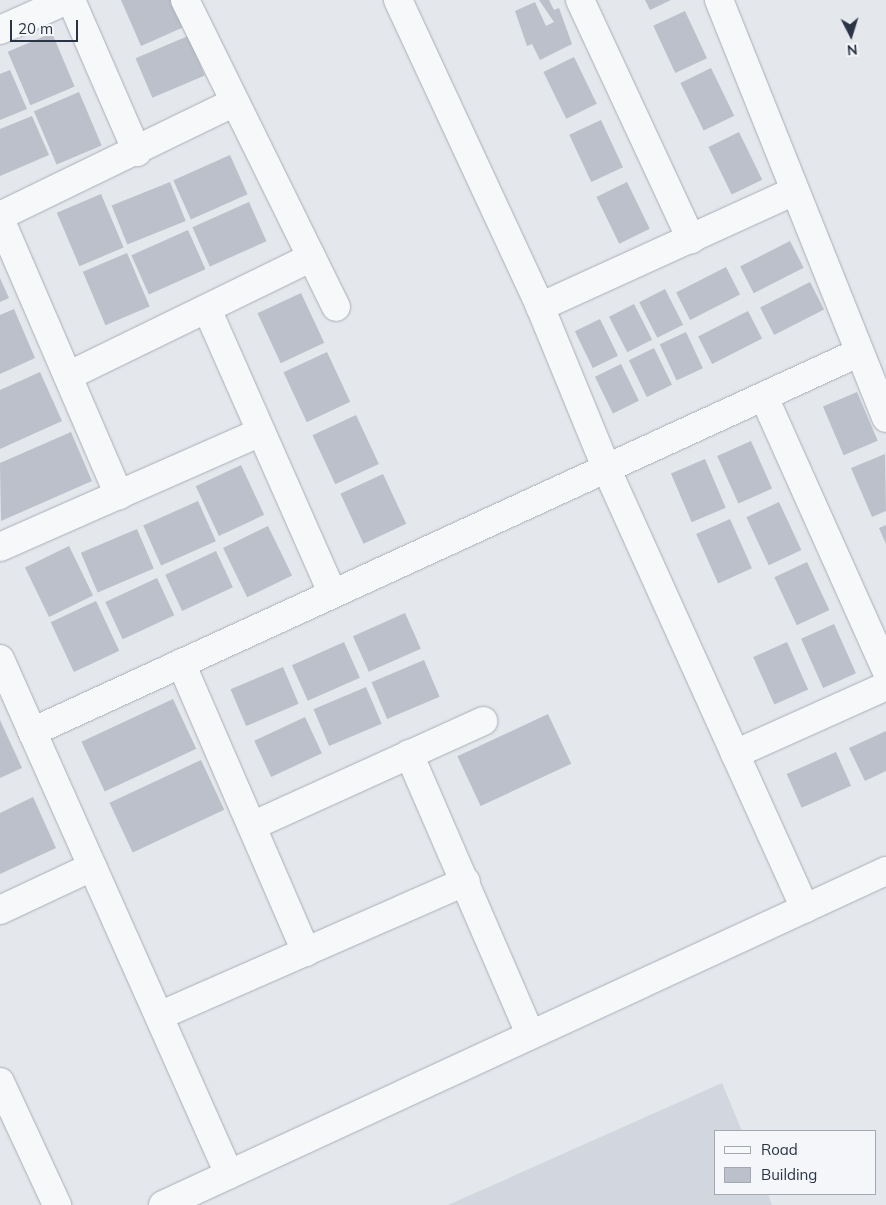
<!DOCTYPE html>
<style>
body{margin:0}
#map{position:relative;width:886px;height:1205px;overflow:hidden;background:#e4e7ec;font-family:Mulish,sans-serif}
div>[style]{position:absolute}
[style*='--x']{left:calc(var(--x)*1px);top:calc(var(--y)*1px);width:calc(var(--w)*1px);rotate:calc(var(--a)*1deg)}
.built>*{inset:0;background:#d2d6de}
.building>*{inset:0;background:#bbc0ca;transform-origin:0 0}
.roads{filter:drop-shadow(0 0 1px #a9aeb7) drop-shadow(0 0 1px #a9aeb7)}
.minor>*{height:28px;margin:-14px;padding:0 14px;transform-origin:14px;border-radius:14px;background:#f7f8fa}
span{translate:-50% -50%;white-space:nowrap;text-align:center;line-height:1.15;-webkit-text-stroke:4px #f4f6f9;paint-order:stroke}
.legend{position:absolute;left:714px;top:1130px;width:162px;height:65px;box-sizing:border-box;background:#f4f6f9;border:1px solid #a4a8b1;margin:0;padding:6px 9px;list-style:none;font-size:15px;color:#2b3445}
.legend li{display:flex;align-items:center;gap:10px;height:25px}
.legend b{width:25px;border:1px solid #a4a8b1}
.north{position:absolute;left:826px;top:10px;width:50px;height:50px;-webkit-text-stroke:4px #f4f6f9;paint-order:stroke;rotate:175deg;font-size:14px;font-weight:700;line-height:20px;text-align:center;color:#2b3445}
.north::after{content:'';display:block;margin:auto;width:18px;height:22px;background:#2b3445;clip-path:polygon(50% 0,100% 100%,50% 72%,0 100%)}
.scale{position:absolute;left:10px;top:20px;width:68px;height:22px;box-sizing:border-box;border:2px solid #2b3445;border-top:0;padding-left:6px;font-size:15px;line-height:18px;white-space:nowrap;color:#2b3445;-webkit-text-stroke:4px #f4f6f9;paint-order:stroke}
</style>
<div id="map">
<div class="built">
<i style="clip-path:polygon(722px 1083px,742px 1131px,715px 1131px,715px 1194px,768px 1194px,772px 1205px,448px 1205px)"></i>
</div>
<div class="building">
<i style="clip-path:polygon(121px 0,175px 0,186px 26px,141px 46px)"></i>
<i style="clip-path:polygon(539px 0,549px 0,554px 10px,559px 8px,572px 44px,540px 60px,532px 44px,527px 46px,515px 11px,535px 2px,546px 26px,554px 22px)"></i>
<i style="clip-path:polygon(645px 0,671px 0,650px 10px)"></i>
<i style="left:685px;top:11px;width:52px;height:35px;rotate:65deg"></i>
<i style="left:52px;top:33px;width:58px;height:48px;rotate:67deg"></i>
<i style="left:188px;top:36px;width:43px;height:57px;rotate:67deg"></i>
<i style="left:574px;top:57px;width:52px;height:34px;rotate:64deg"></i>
<i style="left:711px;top:68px;width:53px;height:34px;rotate:64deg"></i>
<i style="clip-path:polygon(10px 70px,27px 109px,0 120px,0 74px)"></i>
<i style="left:79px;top:92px;width:58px;height:49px;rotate:67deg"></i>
<i style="clip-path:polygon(32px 116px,49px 155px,0 176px,0 129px)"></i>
<i style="left:601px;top:120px;width:52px;height:35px;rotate:65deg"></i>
<i style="left:739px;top:132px;width:53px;height:34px;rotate:64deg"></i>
<i style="left:230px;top:155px;width:43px;height:62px;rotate:66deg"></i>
<i style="left:170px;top:182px;width:42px;height:63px;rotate:68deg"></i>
<i style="left:627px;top:182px;width:52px;height:34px;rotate:64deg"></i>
<i style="left:101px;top:194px;width:58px;height:48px;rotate:67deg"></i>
<i style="left:249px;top:202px;width:43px;height:62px;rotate:66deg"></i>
<i style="left:188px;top:230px;width:43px;height:62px;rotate:66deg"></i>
<i style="left:790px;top:241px;width:30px;height:56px;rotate:63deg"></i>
<i style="left:127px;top:253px;width:58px;height:48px;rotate:67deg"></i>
<i style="left:726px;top:267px;width:31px;height:56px;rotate:63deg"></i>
<i style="clip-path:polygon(0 278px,9px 298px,0 302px)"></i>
<i style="left:810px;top:282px;width:31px;height:56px;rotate:63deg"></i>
<i style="left:665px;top:289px;width:40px;height:29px;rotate:63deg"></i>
<i style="left:301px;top:293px;width:55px;height:48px;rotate:65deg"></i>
<i style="left:634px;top:304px;width:40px;height:28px;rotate:63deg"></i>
<i style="clip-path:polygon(14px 309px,35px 358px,0 374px,0 315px)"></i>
<i style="left:748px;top:311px;width:31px;height:56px;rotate:63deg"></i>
<i style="left:600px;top:319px;width:41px;height:28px;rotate:64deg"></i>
<i style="left:686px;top:332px;width:40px;height:29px;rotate:65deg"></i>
<i style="left:654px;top:348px;width:41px;height:28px;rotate:64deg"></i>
<i style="left:327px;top:352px;width:55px;height:48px;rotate:65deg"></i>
<i style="left:621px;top:364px;width:41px;height:29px;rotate:64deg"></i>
<i style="clip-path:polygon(40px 372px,62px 421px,0 449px,0 390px)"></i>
<i style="left:857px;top:392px;width:53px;height:37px;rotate:67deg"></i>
<i style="left:356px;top:415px;width:54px;height:48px;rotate:65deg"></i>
<i style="clip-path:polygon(71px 432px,92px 481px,1px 521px,0 463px)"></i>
<i style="left:751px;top:441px;width:52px;height:37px;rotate:66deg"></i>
<i style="clip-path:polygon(885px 454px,886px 511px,872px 517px,851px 468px)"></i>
<i style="left:705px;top:459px;width:53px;height:37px;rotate:67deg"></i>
<i style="left:241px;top:465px;width:55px;height:50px;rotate:65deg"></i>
<i style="left:383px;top:474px;width:55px;height:47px;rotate:65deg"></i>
<i style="left:198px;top:501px;width:44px;height:60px;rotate:66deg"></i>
<i style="left:779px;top:502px;width:53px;height:36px;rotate:65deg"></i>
<i style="left:730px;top:519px;width:54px;height:37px;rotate:66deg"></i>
<i style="clip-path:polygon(886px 525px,886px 544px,879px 528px)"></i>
<i style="left:268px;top:526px;width:55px;height:50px;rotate:64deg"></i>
<i style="left:137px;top:529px;width:43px;height:61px;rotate:67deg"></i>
<i style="left:69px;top:546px;width:55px;height:49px;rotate:64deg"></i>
<i style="left:216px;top:551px;width:40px;height:56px;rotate:65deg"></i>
<i style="left:807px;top:562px;width:53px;height:36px;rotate:65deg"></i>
<i style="left:157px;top:578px;width:41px;height:57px;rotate:65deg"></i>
<i style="left:96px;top:601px;width:55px;height:50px;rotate:65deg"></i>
<i style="left:405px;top:613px;width:39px;height:57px;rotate:66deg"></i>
<i style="left:834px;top:624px;width:54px;height:36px;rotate:66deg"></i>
<i style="left:344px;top:642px;width:39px;height:57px;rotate:66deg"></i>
<i style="left:787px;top:642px;width:52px;height:37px;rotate:66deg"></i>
<i style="left:424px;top:660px;width:40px;height:57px;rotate:67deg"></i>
<i style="left:283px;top:667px;width:40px;height:57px;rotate:67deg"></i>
<i style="left:366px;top:687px;width:40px;height:57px;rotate:67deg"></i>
<i style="left:173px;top:699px;width:55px;height:101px;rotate:65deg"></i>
<i style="left:548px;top:714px;width:55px;height:100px;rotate:65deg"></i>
<i style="left:305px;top:717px;width:40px;height:56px;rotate:65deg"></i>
<i style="clip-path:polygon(0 720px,22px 768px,0 778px)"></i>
<i style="clip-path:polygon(886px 731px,886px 771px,865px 781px,849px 748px)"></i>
<i style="left:836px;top:752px;width:37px;height:54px;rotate:66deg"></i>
<i style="left:201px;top:760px;width:55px;height:101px;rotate:65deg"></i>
<i style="clip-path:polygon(33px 797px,56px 848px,0 874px,0 813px)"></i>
</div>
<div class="roads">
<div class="minor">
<i style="--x:71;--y:0;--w:166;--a:66.5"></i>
<i style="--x:185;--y:0;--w:342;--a:63.8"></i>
<i style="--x:398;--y:0;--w:330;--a:65.1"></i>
<i style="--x:537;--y:299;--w:185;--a:67.7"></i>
<i style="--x:607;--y:470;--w:481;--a:65.7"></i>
<i style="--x:580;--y:0;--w:264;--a:65.1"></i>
<i style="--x:719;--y:0;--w:450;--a:68.2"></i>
<i style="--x:0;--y:30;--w:73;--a:-24.1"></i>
<i style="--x:0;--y:216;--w:261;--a:-25.9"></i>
<i style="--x:0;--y:219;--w:301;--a:66.7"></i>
<i style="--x:540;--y:307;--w:279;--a:-24.5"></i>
<i style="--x:207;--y:309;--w:310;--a:66.2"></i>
<i style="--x:68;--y:376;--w:271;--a:-26"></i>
<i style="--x:764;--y:397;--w:299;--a:65.9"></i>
<i style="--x:0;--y:547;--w:285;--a:-23.8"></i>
<i style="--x:0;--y:659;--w:564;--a:66.03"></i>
<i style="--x:181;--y:663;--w:315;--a:66.6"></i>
<i style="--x:32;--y:732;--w:909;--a:-24.65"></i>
<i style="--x:409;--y:754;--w:304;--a:66.6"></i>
<i style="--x:735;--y:754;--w:166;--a:-24.2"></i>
<i style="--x:252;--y:826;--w:254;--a:-24.4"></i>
<i style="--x:0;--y:910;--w:102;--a:-25.1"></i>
<i style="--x:159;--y:1016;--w:335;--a:-23.7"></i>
<i style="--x:0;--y:1082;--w:136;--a:65.1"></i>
<i style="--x:163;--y:1205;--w:796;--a:-24.8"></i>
</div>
</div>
<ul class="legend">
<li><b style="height:6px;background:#f7f8fa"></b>Road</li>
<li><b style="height:14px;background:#bbc0ca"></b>Building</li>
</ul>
<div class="north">N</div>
<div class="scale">20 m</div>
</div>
